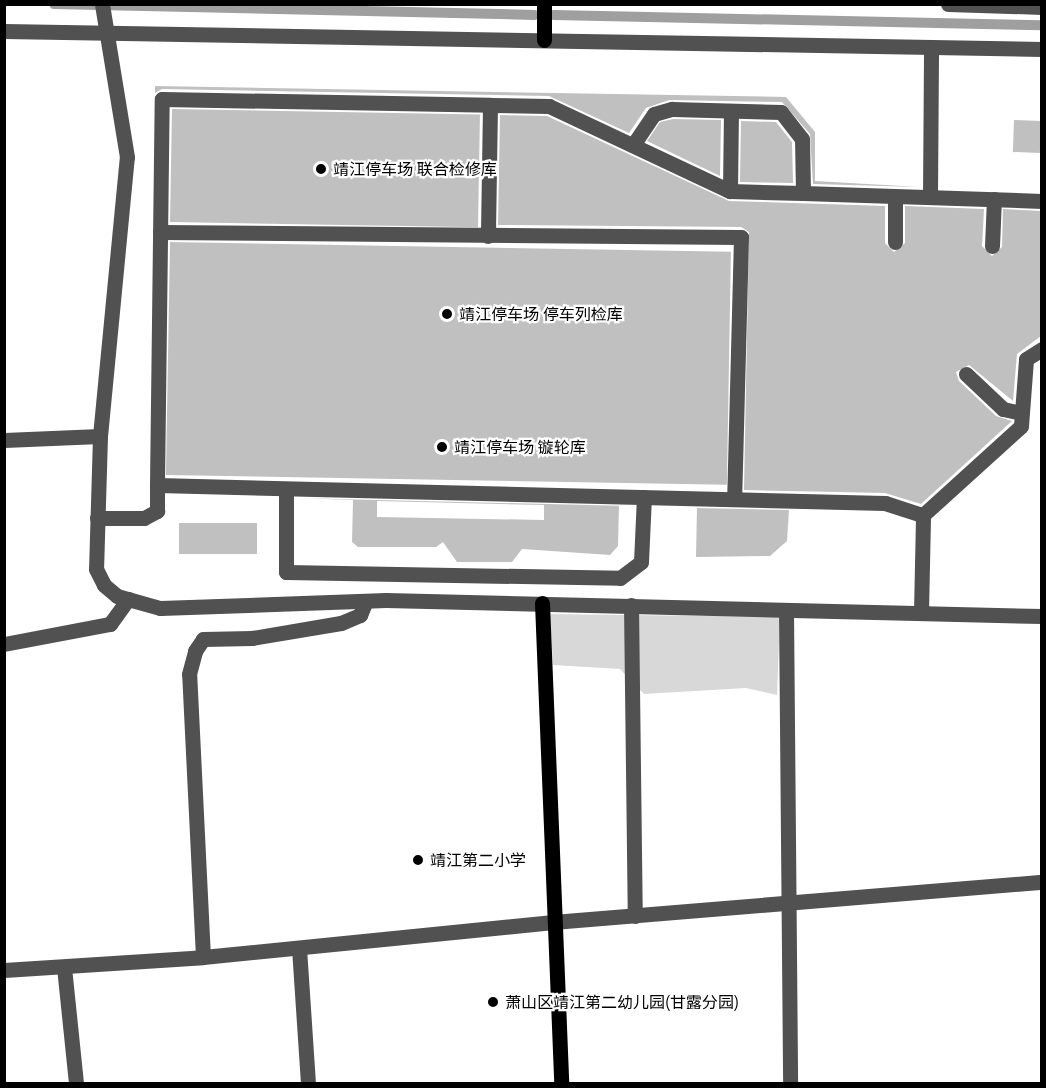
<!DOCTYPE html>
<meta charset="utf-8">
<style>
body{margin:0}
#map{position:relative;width:1046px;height:1088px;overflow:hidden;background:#fff;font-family:Ubuntu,"Noto Sans SC",sans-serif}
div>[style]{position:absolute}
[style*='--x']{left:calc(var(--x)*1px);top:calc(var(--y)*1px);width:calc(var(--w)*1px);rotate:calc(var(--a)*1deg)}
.green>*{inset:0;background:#d8d8d8}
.canal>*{height:10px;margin:-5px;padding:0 5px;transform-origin:5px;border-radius:5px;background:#9f9f9f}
.building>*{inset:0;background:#c0c0c0;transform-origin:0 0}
.minor>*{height:15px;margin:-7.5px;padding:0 7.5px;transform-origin:7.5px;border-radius:7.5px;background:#515151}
.major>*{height:15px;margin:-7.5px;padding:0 7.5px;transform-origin:7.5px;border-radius:7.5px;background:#000}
.dots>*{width:16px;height:16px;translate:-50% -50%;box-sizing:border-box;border:3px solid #fff;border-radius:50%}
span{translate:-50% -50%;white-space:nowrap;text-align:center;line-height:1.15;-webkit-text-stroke:4.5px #fff;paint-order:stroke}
.poi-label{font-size:16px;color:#000}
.left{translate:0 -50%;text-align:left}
.frame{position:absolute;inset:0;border:6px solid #000;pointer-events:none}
</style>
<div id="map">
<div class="green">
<i style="clip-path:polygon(550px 614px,780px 617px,777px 695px,746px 688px,644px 694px,620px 669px,553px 665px)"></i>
</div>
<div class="canal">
<i style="--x:54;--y:4;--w:481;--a:1.3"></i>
<i style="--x:554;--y:15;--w:488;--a:1.2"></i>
</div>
<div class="building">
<i style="clip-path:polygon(155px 86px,786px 97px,815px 132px,815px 181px,920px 187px,813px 184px,810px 134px,782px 102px,669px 100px,646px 108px,629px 133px,549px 96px,162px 89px,155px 93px)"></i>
<i style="left:172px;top:109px;width:308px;height:113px;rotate:1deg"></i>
<i style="clip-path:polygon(500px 115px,547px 116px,729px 201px,885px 206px,885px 243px,894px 252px,905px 243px,905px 206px,984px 209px,982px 246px,992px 256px,1002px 247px,1003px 209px,1041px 211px,1041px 336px,1017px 354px,1013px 401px,969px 365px,956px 372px,959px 381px,996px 416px,1012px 421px,921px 504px,885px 493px,744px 490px,749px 232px,741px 227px,498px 225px)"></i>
<i style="clip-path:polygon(673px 119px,721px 120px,720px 176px,647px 141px,660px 122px)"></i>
<i style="left:1014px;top:120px;width:27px;height:32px;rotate:2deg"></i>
<i style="clip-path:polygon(741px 121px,776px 122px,792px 142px,793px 183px,740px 182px)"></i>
<i style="left:170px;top:242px;width:561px;height:233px;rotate:1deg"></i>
<i style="clip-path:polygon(evenodd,296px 498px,628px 506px,619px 506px,618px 546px,610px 555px,522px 549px,512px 562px,457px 562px,443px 542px,436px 547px,358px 547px,352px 542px,353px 500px,296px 498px,377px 501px,544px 505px,544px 520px,377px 517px,377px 501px)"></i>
<i style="clip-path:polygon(697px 508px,789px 510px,787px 541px,770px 556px,696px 557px)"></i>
<i style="left:179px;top:523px;width:78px;height:31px"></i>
</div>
<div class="minor">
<i style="--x:948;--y:4;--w:94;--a:1.8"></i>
<i style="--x:4;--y:31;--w:1038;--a:0.99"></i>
<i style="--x:490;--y:105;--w:59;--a:1"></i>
<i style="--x:549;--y:106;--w:200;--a:25.2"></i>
<i style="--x:730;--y:191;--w:73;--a:1.6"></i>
<i style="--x:633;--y:145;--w:37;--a:-56"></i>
<i style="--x:654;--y:114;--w:19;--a:-16"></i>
<i style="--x:672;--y:109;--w:109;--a:1.6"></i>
<i style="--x:781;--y:112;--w:34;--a:52"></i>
<i style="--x:802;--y:139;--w:54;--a:88.9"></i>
<i style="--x:803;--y:193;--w:239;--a:1.9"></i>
<i style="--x:730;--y:191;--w:80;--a:-89.3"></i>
<i style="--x:895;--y:197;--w:45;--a:90"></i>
<i style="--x:930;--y:197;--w:150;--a:-89.6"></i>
<i style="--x:160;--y:232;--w:581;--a:0.49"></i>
<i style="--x:741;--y:237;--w:261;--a:91.5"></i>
<i style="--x:992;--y:246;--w:47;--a:-87.6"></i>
<i style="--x:966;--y:374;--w:51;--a:43.4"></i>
<i style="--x:1003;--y:409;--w:19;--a:12"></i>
<i style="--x:100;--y:436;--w:280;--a:-84.5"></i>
<i style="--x:127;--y:157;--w:155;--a:-99.3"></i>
<i style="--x:4;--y:440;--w:96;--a:-2.4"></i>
<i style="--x:100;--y:436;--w:133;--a:91.7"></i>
<i style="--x:96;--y:569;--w:18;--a:63"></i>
<i style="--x:104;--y:585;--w:17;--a:40"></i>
<i style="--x:117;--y:596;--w:45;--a:15.6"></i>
<i style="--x:160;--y:608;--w:226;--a:-2"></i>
<i style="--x:386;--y:600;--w:656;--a:1.4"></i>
<i style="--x:157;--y:485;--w:386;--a:-89.3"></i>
<i style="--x:162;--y:99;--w:328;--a:1"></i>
<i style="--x:490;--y:105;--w:131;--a:90.9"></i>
<i style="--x:286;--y:489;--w:83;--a:90"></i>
<i style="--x:286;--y:572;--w:334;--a:1"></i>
<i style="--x:620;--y:578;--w:26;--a:-37"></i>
<i style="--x:641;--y:562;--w:65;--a:-87.4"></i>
<i style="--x:97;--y:518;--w:47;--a:0"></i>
<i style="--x:144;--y:518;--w:15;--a:-28"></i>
<i style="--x:157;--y:511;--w:26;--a:-90"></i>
<i style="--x:157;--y:485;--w:728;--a:1.42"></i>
<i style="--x:885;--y:503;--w:40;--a:18"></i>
<i style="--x:923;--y:515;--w:132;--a:-42.2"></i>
<i style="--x:1021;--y:426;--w:67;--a:-85.7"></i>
<i style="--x:1026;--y:359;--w:19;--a:-32"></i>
<i style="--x:631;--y:605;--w:311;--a:89.3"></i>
<i style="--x:786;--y:610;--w:474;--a:89.5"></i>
<i style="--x:921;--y:613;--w:98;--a:-88.8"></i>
<i style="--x:4;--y:644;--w:108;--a:-10.7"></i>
<i style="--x:110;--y:624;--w:31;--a:-54"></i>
<i style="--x:299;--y:948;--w:136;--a:86.2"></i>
<i style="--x:203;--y:957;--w:283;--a:-92.8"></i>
<i style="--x:189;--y:674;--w:24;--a:-75"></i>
<i style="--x:195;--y:651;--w:14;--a:-56"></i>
<i style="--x:203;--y:639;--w:49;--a:-1.2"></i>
<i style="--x:252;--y:638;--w:90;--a:-9.6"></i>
<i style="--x:341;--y:623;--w:21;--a:-23"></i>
<i style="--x:360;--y:615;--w:15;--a:-67"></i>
<i style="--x:64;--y:967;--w:118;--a:84.1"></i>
<i style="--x:4;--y:970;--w:199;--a:-3.7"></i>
<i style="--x:203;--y:957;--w:352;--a:-5.7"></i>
<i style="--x:553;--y:922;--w:491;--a:-4.7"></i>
</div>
<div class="major">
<i style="--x:544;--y:4;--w:36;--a:90"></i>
<i style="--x:542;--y:603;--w:481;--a:87.7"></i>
</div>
<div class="dots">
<i style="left:321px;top:169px;background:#000"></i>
<i style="left:447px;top:314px;background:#000"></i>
<i style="left:442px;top:447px;background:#000"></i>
<i style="left:418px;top:860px;background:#000"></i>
<i style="left:493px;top:1002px;background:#000"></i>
</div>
<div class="poi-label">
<span class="left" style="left:333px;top:169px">靖江停车场 联合检修库</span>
<span class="left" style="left:459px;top:314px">靖江停车场 停车列检库</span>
<span class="left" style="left:454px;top:447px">靖江停车场 镟轮库</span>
<span class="left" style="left:430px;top:860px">靖江第二小学</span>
<span class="left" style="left:505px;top:1002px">萧山区靖江第二幼儿园(甘露分园)</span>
</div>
<div class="frame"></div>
</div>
